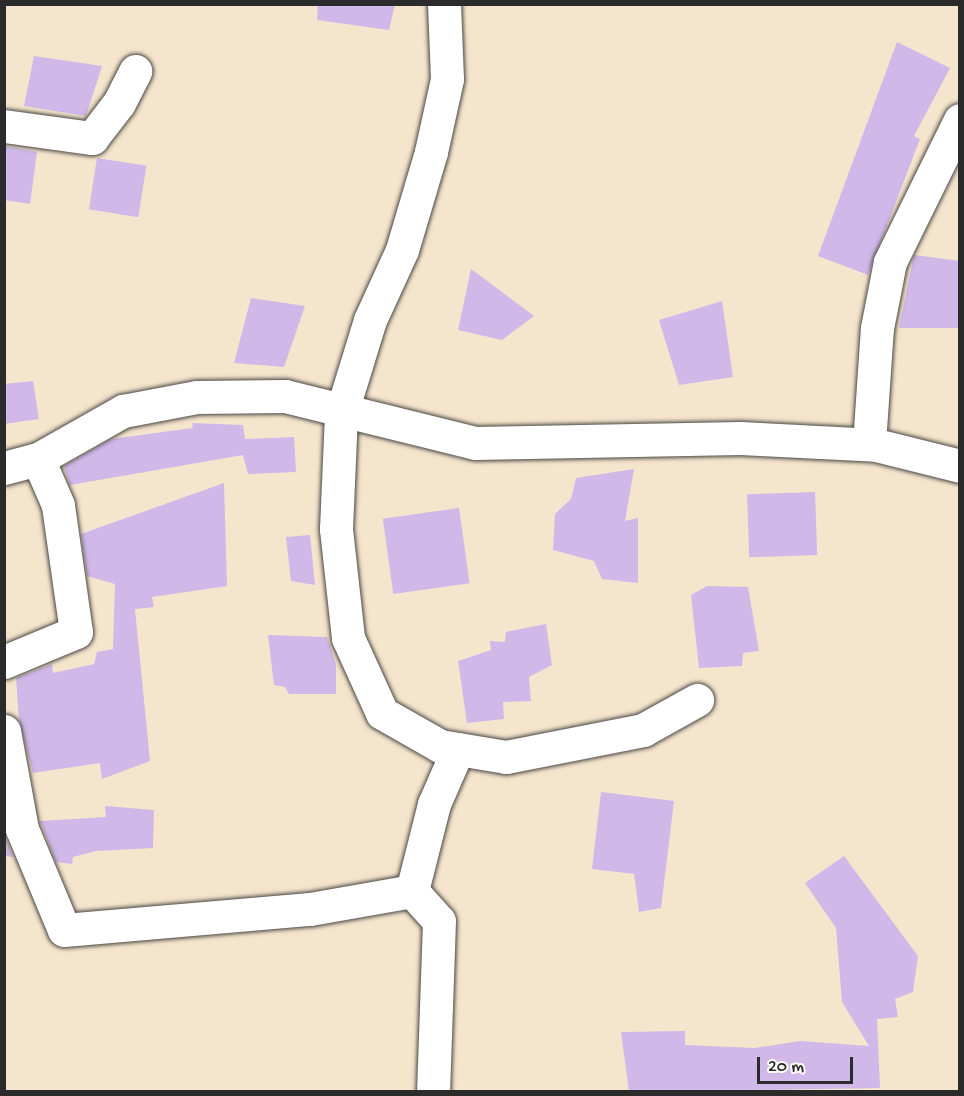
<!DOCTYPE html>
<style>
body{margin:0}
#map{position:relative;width:964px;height:1096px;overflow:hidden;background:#f5e5cd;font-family:"Gochi Hand",sans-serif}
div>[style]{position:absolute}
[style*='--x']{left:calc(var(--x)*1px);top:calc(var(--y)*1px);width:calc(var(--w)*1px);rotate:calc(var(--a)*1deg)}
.building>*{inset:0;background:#d0b8e9;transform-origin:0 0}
.roads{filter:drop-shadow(0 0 2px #494743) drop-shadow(0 0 2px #494743)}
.minor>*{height:33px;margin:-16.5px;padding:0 16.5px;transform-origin:16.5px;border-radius:16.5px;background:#fff}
span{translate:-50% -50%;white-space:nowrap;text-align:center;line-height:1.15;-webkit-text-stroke:6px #fdfcf7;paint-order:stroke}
.frame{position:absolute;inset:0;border:6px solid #2b2b2b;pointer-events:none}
.scale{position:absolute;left:757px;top:1057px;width:96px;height:27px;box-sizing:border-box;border:3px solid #2b2b2b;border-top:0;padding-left:8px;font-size:18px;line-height:21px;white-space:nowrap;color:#2b2b2b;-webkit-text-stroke:4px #fdfcf7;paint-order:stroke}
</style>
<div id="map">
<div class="building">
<i style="clip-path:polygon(318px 4px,395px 4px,389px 30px,317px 20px)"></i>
<i style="clip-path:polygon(897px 42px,950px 68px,914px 136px,920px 139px,868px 275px,818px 256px)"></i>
<i style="clip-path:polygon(34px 56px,102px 66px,86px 116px,24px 106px)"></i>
<i style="clip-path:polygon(4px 146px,37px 152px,30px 204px,4px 200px)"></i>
<i style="left:97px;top:158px;width:50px;height:52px;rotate:9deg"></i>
<i style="clip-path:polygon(914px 255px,960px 261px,960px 328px,899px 328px)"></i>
<i style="clip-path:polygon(471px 269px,534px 316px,502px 340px,458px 330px)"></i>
<i style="clip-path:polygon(251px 298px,305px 306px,284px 367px,234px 363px)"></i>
<i style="clip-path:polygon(722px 301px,733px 377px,679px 385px,659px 320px)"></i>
<i style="clip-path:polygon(33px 381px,39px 419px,4px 424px,4px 384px)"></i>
<i style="clip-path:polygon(192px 423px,243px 425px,245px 439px,294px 437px,296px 472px,248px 474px,243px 455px,70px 485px,64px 466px,111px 439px,193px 428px)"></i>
<i style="clip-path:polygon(634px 469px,625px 521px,638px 518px,638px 583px,602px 579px,594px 561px,553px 550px,555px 514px,571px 499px,576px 478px)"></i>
<i style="clip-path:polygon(224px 483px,227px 586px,152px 597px,154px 607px,135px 609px,150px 761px,102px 779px,100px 763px,33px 773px,19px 720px,16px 678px,52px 664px,53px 673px,94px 664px,97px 652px,113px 649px,115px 584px,87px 576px,81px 534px)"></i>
<i style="left:815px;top:492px;width:63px;height:68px;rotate:88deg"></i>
<i style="left:459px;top:508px;width:76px;height:77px;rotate:82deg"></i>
<i style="clip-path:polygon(310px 535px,315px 585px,291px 581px,286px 537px)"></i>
<i style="clip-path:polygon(707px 586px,748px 587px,759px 651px,743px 653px,742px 666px,699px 668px,691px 595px)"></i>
<i style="clip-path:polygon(546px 624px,552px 665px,529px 677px,531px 701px,503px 702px,504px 719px,467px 723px,458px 661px,491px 650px,490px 641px,505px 642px,506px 632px)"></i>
<i style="clip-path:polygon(268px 635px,327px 637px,336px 664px,336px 694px,289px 694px,285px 687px,274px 685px)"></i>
<i style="clip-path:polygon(601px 792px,674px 801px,661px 908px,639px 912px,634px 874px,592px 869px)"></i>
<i style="clip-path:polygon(105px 806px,154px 810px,153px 848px,96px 851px,73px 857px,72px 864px,56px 862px,40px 821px,106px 817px)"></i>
<i style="clip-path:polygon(5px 836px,13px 857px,4px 856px)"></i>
<i style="clip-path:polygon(844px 856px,918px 956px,913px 992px,895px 999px,898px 1017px,877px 1019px,880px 1088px,629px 1092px,621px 1032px,685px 1031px,685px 1045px,755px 1048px,800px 1041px,869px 1046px,842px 1002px,836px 928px,805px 883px)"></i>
</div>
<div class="roads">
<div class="minor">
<i style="--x:444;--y:4;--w:75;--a:87.7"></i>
<i style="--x:447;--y:79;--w:75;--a:102.4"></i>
<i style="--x:431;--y:152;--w:102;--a:106.5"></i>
<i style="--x:402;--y:250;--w:77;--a:114.6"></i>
<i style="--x:370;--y:320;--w:98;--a:107.1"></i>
<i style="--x:341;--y:414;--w:115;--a:92.5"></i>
<i style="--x:336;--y:529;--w:110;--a:83.7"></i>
<i style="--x:348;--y:638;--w:82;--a:65.6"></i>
<i style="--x:382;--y:713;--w:67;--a:29.6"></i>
<i style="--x:440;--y:746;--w:67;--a:9.5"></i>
<i style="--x:506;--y:757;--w:140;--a:-11.1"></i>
<i style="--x:643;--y:730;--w:62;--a:-29.1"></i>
<i style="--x:4;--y:126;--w:89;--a:7.8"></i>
<i style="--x:92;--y:138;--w:44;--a:-52.4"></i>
<i style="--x:119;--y:103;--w:36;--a:-63"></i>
<i style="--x:869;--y:444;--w:116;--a:-86.1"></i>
<i style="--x:877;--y:328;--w:67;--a:-78.9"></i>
<i style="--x:890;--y:262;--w:158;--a:-63.8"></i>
<i style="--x:4;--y:468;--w:35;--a:-15"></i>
<i style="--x:38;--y:459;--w:98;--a:-29.5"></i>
<i style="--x:123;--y:411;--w:75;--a:-10.7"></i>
<i style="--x:197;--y:397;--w:88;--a:-0.7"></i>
<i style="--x:285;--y:396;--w:196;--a:13.9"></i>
<i style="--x:475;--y:443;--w:265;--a:-1.1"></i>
<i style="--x:740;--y:438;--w:136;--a:2.9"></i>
<i style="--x:876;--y:445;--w:87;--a:14"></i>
<i style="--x:4;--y:662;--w:78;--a:-22.6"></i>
<i style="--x:76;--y:632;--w:128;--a:-98.1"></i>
<i style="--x:58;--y:505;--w:50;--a:-113.5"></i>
<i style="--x:4;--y:731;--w:100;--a:79.6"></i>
<i style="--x:22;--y:829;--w:109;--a:67.4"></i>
<i style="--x:64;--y:930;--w:247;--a:-4.9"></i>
<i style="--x:310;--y:909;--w:104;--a:-10"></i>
<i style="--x:412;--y:891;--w:40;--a:48"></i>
<i style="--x:439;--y:921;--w:171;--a:92"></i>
<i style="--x:412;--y:891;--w:90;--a:-75.8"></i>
<i style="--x:434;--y:804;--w:60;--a:-66.4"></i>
</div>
</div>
<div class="frame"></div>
<div class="scale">20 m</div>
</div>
